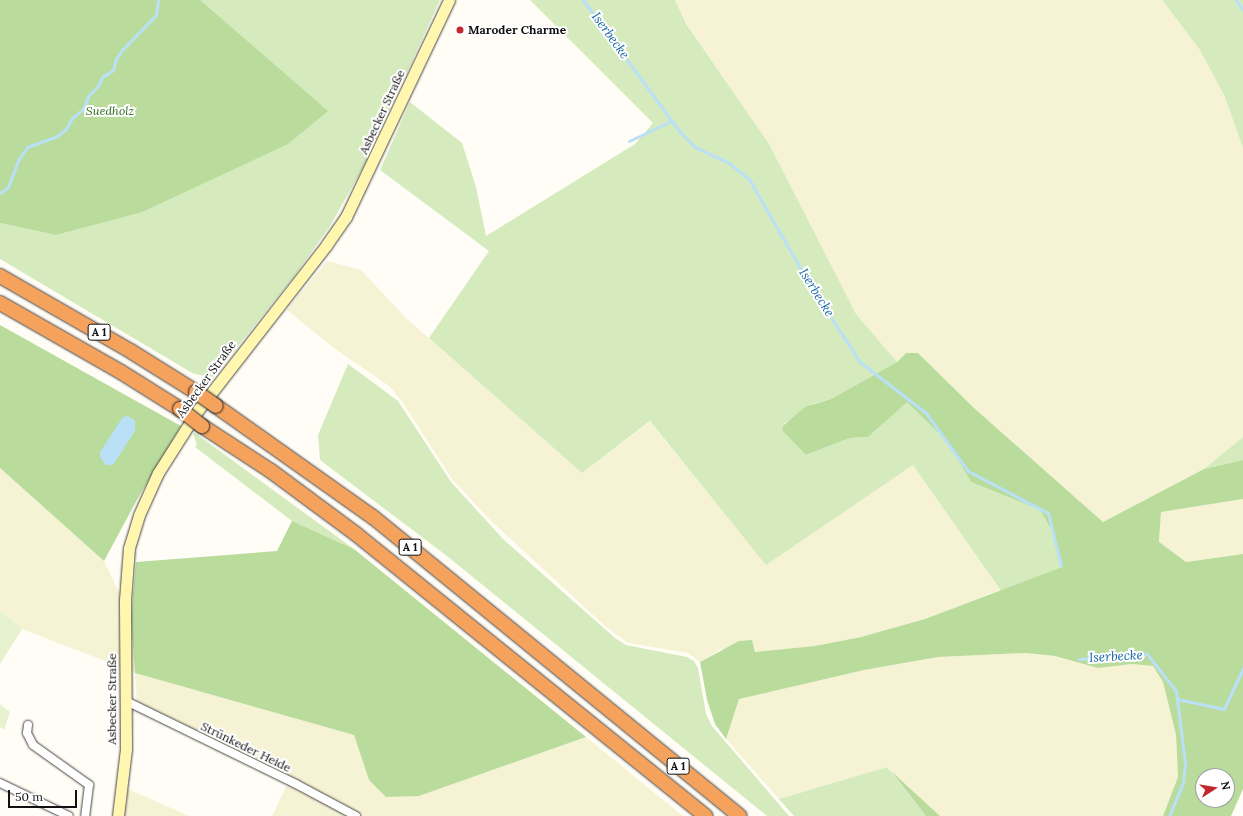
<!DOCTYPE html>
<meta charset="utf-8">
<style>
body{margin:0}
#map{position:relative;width:1243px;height:816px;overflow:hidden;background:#fffdf5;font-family:Lora,serif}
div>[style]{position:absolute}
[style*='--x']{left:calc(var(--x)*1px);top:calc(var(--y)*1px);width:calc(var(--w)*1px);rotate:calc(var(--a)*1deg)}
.farmland>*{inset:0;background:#f6f3d4}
.green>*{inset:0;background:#d5ebbd}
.forest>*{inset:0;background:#b9dc9c}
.pitch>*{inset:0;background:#e6f2cf}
.water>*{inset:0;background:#b9e0f7}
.stream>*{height:3px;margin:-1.5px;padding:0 1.5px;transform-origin:1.5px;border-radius:1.5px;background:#b9e0f7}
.roads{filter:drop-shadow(0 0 1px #444) drop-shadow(0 0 1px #444)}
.minor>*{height:8px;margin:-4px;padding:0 4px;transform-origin:4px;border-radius:4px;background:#fff}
.secondary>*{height:11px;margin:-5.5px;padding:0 5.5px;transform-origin:5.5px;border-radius:5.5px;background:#fff6b0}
.motorway>*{height:14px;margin:-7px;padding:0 7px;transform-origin:7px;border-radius:7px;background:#f5a25d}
.bridges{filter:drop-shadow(0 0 1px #222) drop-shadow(0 0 1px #222)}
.motorway-bridge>*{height:14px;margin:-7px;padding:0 7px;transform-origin:7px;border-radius:7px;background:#f5a25d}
.dots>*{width:11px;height:11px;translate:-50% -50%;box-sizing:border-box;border:2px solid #fff;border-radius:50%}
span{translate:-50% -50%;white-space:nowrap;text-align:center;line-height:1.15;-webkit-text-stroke:4px #fff;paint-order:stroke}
.shield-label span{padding:1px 3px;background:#fff;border:1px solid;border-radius:3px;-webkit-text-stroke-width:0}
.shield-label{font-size:11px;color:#111;font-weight:700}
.poi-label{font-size:12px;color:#111;font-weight:700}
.left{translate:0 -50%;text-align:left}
.park-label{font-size:12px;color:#2f6b1f;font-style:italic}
.street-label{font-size:12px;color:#111}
.water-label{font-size:13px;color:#1768a6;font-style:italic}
.north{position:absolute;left:1195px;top:768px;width:40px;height:40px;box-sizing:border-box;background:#fff;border:1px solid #a0a0a0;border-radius:50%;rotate:78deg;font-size:11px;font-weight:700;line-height:16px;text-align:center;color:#111}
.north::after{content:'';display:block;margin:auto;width:14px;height:18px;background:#c4262e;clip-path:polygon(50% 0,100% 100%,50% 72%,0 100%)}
.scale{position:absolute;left:8px;top:790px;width:69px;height:18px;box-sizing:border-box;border:2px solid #111;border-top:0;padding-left:5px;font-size:12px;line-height:14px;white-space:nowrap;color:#111;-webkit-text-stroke:3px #fff;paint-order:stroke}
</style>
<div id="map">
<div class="farmland">
<i style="clip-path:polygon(675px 0,1162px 0,1200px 50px,1225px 97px,1243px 148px,1243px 437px,1204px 469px,1103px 522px,974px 408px,918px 353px,906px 353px,897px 362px,856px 314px,767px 142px,687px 24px)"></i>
<i style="clip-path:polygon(327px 261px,361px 270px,406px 318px,582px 473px,650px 422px,766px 564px,913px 465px,1000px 590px,925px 619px,861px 637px,815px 646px,754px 652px,721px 649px,700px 662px,688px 653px,628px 643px,606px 627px,490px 520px,452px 479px,401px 400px,389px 386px,334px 348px,287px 310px)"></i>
<i style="clip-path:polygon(0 468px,104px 561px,131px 617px,136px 673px,22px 629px,0 610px)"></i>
<i style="clip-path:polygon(1243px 499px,1243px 554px,1186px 562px,1159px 543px,1161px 512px)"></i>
<i style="clip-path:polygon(1026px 653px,1055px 656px,1098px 668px,1132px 664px,1153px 666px,1163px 682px,1176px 735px,1178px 777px,1163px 816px,940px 816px,887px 767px,779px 799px,726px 739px,738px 699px,864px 670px,938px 657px)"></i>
<i style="clip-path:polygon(135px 673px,354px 735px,369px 780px,419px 796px,586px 737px,683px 816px,272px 816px,290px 779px,137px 703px)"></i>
<i style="clip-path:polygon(128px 789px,189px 816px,125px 816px)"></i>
</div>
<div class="green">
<i style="clip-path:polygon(0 0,440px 0,365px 164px,330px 226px,295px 275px,213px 377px,194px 374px,0 259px,0 223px,56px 235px,88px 226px)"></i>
<i style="clip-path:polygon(530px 0,675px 0,687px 25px,769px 144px,856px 314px,897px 362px,831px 399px,813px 404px,784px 424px,806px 455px,850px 438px,868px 437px,907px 401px,946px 440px,971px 482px,1040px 510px,1055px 536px,1062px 567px,1001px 591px,913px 465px,766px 565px,650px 421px,582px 473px,429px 338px,489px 251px,380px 170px,410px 102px,462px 143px,476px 187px,486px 236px,635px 144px,653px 123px)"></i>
<i style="clip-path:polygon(1162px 0,1243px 0,1243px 148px,1225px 97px,1200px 50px)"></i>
<i style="clip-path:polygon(348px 364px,398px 401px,451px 482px,503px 539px,615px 638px,626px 645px,687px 657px,694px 661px,698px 668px,706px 714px,712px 726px,789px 816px,767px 816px,447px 556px,320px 460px,318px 435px)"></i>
<i style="clip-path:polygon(195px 433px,354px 549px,292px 521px,195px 447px,197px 444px,193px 434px)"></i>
<i style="clip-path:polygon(1243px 437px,1243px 460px,1204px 469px)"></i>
<i style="clip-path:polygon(887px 767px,926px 816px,794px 816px,779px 799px)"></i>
</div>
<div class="forest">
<i style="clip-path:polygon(0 0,200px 0,328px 111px,288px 144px,142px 212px,56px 235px,0 223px)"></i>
<i style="clip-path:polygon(0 325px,181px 426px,138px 498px,104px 561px,0 468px)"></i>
<i style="clip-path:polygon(evenodd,906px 353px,918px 353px,974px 408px,1103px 522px,1204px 469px,1243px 460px,1243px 499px,1161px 512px,1159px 542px,1186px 562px,1243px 554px,1243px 789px,1231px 816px,1163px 816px,1178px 777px,1176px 735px,1163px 682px,1153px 666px,1132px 664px,1098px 668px,1055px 656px,1026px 653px,938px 657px,864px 670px,739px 699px,726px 739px,715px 724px,707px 700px,700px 662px,739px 641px,752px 640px,755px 652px,815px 646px,861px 637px,925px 619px,1062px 567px,1055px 536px,1040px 510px,971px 482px,946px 440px,907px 402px,868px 437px,850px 438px,806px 455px,782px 430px,784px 425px,805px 407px,831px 399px,897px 362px,906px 353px,1203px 776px,1227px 776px,1227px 800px,1203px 800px,1203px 776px)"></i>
<i style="clip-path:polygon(292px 521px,354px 549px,586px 737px,419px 796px,386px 797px,369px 780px,354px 735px,135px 673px,131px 617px,136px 562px,277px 551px)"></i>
<i style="clip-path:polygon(890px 770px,940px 816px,926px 816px)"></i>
</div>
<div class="pitch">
<i style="clip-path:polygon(0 610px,22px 629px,0 664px)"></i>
<i style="clip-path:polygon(0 704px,10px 712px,4px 730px,0 727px)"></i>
</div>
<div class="water">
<i style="clip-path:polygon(128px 416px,135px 421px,135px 431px,113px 465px,106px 465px,101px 459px,100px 452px,123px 417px)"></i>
</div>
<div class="stream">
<i style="--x:583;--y:0;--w:164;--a:53.7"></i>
<i style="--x:680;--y:132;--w:21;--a:45"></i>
<i style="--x:695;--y:147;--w:38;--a:25"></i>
<i style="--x:729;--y:163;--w:26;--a:39"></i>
<i style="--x:749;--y:179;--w:125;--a:60.1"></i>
<i style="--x:811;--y:287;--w:90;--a:56.8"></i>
<i style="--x:860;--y:362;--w:83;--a:37.7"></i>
<i style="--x:926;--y:413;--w:72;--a:54.1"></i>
<i style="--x:968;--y:471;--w:90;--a:27.7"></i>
<i style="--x:1048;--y:513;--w:54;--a:76"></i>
<i style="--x:1236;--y:0;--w:12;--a:55"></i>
<i style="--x:629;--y:141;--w:47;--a:-25.5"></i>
<i style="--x:0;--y:193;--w:10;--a:-37"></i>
<i style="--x:8;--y:187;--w:30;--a:-69"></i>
<i style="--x:19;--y:159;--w:14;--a:-56"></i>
<i style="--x:27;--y:147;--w:32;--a:-20"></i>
<i style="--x:57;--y:136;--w:11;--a:-38"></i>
<i style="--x:66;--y:129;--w:13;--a:-61"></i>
<i style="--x:72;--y:118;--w:14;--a:-39"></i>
<i style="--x:83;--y:109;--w:15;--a:-67"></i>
<i style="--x:89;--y:95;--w:13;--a:-45"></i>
<i style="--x:98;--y:86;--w:10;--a:-66"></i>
<i style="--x:102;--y:77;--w:13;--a:-32"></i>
<i style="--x:113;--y:70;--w:11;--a:-75"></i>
<i style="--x:116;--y:59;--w:11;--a:-56"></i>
<i style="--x:122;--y:50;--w:49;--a:-45.8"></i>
<i style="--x:156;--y:15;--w:15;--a:-82"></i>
<i style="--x:1079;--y:659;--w:68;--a:-4.2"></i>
<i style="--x:1147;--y:654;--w:47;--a:51.9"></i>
<i style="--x:1176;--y:691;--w:8;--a:83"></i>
<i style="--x:1169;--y:816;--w:36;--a:-67"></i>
<i style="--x:1183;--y:783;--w:20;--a:-84"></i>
<i style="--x:1185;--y:763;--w:64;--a:-97.1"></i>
<i style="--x:1177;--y:699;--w:48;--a:12"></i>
<i style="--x:1224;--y:709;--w:45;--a:-65.1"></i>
</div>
<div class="roads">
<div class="minor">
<i style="--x:126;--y:701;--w:189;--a:26"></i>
<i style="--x:296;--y:784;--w:68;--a:28.1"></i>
<i style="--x:28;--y:725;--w:8;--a:97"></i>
<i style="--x:27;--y:733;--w:13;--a:63"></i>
<i style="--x:33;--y:745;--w:69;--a:35.5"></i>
<i style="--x:89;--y:785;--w:31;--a:97"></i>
<i style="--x:0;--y:783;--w:76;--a:25.6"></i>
</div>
<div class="secondary">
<i style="--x:118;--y:816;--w:67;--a:-83.2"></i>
<i style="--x:126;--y:749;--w:149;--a:-90.4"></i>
<i style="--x:125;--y:600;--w:52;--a:-85.6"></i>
<i style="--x:129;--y:548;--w:34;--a:-73"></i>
<i style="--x:139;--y:515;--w:46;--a:-65.7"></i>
<i style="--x:158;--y:473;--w:75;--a:-57.6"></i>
<i style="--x:198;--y:410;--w:210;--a:-52.1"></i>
<i style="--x:327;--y:244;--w:33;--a:-55"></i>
<i style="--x:346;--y:217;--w:240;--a:-64.6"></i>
</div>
<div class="motorway">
<i style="--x:0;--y:276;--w:152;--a:29.9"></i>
<i style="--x:132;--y:352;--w:75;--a:32"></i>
<i style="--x:0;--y:303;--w:139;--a:29.7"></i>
<i style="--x:121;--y:372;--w:70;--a:32.1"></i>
<i style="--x:216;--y:406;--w:192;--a:35.3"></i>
<i style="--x:373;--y:517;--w:473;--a:39.2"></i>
<i style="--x:202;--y:426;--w:82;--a:33.1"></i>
<i style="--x:271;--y:471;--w:106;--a:36.5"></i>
<i style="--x:356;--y:534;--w:449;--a:38.9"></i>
</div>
</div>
<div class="bridges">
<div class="motorway-bridge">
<i style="--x:196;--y:392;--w:24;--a:35"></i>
<i style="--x:180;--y:409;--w:28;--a:38"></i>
</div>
</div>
<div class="dots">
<i style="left:460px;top:30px;background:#c4262e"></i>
</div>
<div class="shield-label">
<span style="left:99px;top:332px">A 1</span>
<span style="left:410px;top:547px">A 1</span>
<span style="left:678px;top:766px">A 1</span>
</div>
<div class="poi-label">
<span class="left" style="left:468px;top:30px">Maroder Charme</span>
</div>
<div class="park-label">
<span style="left:110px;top:111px">Suedholz</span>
</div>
<div class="street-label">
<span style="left:382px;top:112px;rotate:-65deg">Asbecker Straße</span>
<span style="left:206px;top:379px;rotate:-54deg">Asbecker Straße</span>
<span style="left:112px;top:699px;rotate:-90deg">Asbecker Straße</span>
<span style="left:246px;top:747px;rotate:26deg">Strünkeder Heide</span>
</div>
<div class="water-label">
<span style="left:610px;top:36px;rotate:54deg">Iserbecke</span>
<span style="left:816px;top:293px;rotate:58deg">Iserbecke</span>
<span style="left:1116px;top:657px;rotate:-3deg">Iserbecke</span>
</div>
<div class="north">N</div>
<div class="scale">50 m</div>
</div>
